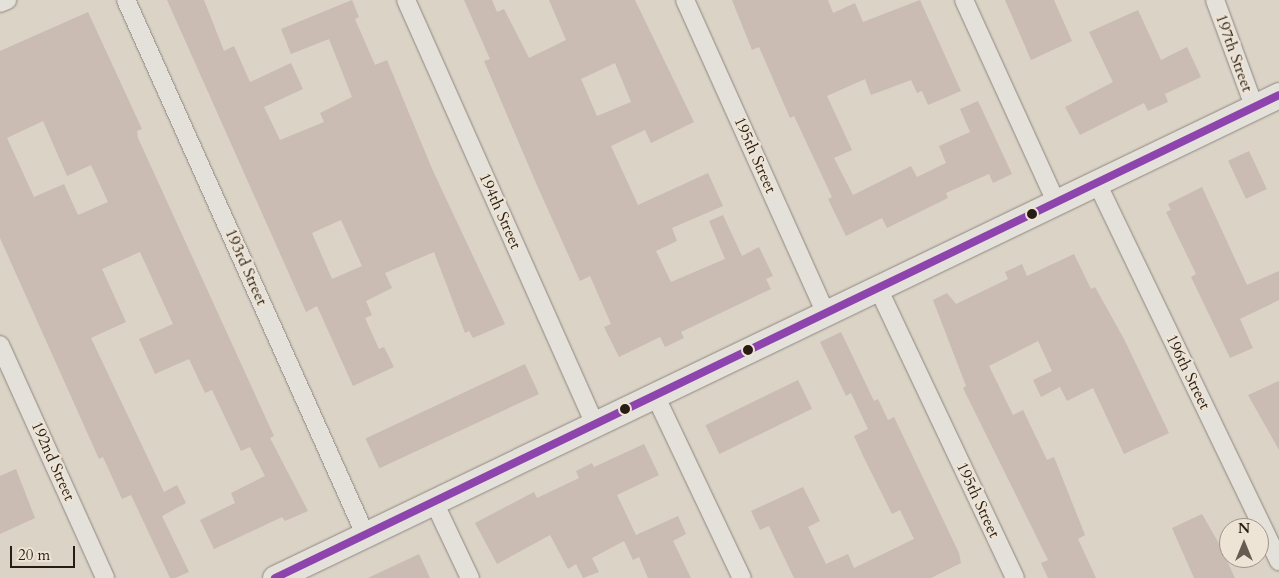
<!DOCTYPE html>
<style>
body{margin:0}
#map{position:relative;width:1279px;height:578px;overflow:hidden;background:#dbd3c6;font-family:Cardo,serif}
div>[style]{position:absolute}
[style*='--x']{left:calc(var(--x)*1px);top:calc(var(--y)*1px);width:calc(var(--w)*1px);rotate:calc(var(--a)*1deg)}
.building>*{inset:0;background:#cabbb3;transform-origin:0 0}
.roads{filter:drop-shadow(0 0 1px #8e8880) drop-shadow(0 0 1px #8e8880)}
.street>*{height:18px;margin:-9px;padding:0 9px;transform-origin:9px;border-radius:9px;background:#e4e0da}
.secondary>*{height:25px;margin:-12.5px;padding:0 12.5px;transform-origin:12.5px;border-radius:12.5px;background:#e4e0da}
.bus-1>*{height:8px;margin:-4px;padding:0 4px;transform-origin:4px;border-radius:4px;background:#8e44ad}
.dots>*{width:14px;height:14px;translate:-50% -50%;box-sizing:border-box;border:2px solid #ede4d5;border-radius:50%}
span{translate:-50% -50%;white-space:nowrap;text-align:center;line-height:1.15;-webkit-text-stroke:4.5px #ede4d5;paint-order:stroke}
.street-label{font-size:16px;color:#281c14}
.north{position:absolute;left:1219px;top:518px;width:50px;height:50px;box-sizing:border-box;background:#ede4d5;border:1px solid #9e9488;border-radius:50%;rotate:0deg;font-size:14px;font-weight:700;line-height:20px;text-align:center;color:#281c14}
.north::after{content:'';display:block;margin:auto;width:18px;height:22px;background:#675c52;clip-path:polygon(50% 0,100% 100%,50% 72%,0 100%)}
.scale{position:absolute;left:10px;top:546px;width:65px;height:22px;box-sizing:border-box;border:2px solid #281c14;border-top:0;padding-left:6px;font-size:15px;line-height:18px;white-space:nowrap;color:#281c14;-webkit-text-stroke:4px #ede4d5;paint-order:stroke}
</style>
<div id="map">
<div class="building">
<i style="clip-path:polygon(evenodd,167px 0,204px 0,224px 51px,234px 46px,250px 82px,291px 63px,303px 89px,264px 107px,280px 140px,324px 122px,320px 113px,352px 97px,329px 39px,291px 54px,281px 29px,352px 0,359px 17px,355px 19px,375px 65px,387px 60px,433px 171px,505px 324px,473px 338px,469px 331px,465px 333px,434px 252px,385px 273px,392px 288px,366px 301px,372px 315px,365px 318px,379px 349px,384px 347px,394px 367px,353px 386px,317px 306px,306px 312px,167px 0,341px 220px,362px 266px,332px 279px,312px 233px,341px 220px)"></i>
<i style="clip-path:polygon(evenodd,464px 0,492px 0,497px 12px,504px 9px,529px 58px,566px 40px,549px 0,635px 0,694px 122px,651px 143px,645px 130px,611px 146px,638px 205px,708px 173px,723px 206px,672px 228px,677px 241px,656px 251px,671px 282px,725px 259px,709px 221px,723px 215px,742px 256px,759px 247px,773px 276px,766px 279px,771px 289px,681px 332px,684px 338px,665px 347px,660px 337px,619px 357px,604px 327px,611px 324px,590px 276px,580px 281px,536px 183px,484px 61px,490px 59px,464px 0,615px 63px,631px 102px,597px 116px,581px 79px,615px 63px)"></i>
<i style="clip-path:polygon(732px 0,828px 0,833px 13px,855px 3px,863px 22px,920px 0,961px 91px,928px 105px,922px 91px,917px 93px,911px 80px,871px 95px,865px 79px,827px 96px,852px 150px,834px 158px,853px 195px,911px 166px,917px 177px,946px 163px,939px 146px,970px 132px,960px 109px,978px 101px,1012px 174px,993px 183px,989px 174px,946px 193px,948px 198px,887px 228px,882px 218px,846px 236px,828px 199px,832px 197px,794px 116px,790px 118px,759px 47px,752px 50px)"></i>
<i style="clip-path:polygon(1005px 0,1054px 0,1072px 41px,1031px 60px)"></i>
<i style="clip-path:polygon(1138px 10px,1161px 60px,1187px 47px,1201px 77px,1165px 94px,1168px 102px,1148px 111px,1144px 103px,1080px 135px,1065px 107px,1113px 82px,1089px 32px)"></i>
<i style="clip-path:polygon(evenodd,88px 12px,142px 129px,137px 131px,138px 138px,274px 436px,270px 438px,308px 511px,285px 521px,282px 517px,214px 549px,200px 520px,235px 503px,231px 493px,265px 476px,250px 447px,241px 451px,212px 390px,205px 393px,189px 359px,155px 374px,139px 339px,173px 324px,140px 252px,102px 269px,126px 322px,91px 338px,164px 492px,177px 485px,186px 503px,162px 516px,189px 572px,175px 578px,170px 578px,131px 495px,122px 499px,103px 457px,99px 459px,0 238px,0 51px,88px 12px,43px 121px,67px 176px,91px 165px,108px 202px,78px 215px,64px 184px,34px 197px,7px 138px,43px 121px)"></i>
<i style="left:1249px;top:151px;width:42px;height:23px;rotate:65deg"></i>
<i style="clip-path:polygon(1202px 187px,1247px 285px,1279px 271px,1279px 300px,1240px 319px,1253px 348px,1230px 358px,1191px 277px,1196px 274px,1166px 212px,1171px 210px,1168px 204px)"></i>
<i style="clip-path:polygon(1074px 254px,1091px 289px,1095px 287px,1124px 339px,1169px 433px,1124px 454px,1093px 388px,1067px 401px,1060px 387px,1041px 397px,1033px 380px,1052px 371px,1038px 341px,989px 366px,1013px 415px,1023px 410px,1047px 460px,1054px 457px,1085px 535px,1078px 539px,1096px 578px,1048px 578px,1041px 563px,1048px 560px,963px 388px,966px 386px,933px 300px,947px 293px,956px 304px,1008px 279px,1005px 272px,1022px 264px,1027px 276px)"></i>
<i style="clip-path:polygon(841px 332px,874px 401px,878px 399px,888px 420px,894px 417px,959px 553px,961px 563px,931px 578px,794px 578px,769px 526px,760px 530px,751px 511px,803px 487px,820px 521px,808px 527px,826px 564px,848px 554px,854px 568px,914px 539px,900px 510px,892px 514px,864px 458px,854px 436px,868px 429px,851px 393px,846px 396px,820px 342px)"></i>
<i style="left:525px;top:364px;width:33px;height:176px;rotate:65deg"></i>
<i style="left:798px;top:380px;width:32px;height:103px;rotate:64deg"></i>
<i style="clip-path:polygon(1279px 381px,1279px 450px,1248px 395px)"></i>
<i style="clip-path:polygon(644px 444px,659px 475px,617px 495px,636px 535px,678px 516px,686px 534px,673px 541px,691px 578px,648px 578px,639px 557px,633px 560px,624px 541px,592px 558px,599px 572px,583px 578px,576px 564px,568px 569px,550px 535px,497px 564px,475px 523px,534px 492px,537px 498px,579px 478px,576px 471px,592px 463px,594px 467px)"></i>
<i style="clip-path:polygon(16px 469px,35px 518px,0 534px,0 476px)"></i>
<i style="clip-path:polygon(1202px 514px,1217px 540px,1235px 578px,1194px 578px,1172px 528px)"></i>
<i style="clip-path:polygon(419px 554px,430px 578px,368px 578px)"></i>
</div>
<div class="roads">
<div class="street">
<i style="--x:126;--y:0;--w:585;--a:65.89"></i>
<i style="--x:406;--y:0;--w:462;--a:66"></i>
<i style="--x:685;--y:0;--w:341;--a:65.8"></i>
<i style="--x:964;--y:0;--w:220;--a:65.5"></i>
<i style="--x:1215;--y:0;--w:113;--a:69.8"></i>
<i style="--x:0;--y:3;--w:8;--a:-23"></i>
<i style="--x:1097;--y:183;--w:420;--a:64.3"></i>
<i style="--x:877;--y:286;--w:323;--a:64.7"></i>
<i style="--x:0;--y:345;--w:256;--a:65.7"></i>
<i style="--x:654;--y:393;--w:205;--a:64.6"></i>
<i style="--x:434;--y:502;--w:84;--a:64.7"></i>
</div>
<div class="secondary">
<i style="--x:275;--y:578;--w:1114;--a:-25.69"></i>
</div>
</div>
<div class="bus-1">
<i style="--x:275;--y:578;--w:1114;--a:-25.69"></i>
</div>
<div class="dots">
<i style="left:1032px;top:214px;background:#281c14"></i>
<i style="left:748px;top:350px;background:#281c14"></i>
<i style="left:625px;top:409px;background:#281c14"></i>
</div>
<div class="street-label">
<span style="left:1234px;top:53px;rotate:70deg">197th Street</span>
<span style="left:755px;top:155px;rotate:66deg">195th Street</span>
<span style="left:500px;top:211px;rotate:66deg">194th Street</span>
<span style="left:246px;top:267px;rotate:66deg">193rd Street</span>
<span style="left:1188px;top:372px;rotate:64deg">196th Street</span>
<span style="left:53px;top:461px;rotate:66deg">192nd Street</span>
<span style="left:978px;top:500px;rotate:65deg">195th Street</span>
</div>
<div class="north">N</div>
<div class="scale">20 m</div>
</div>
